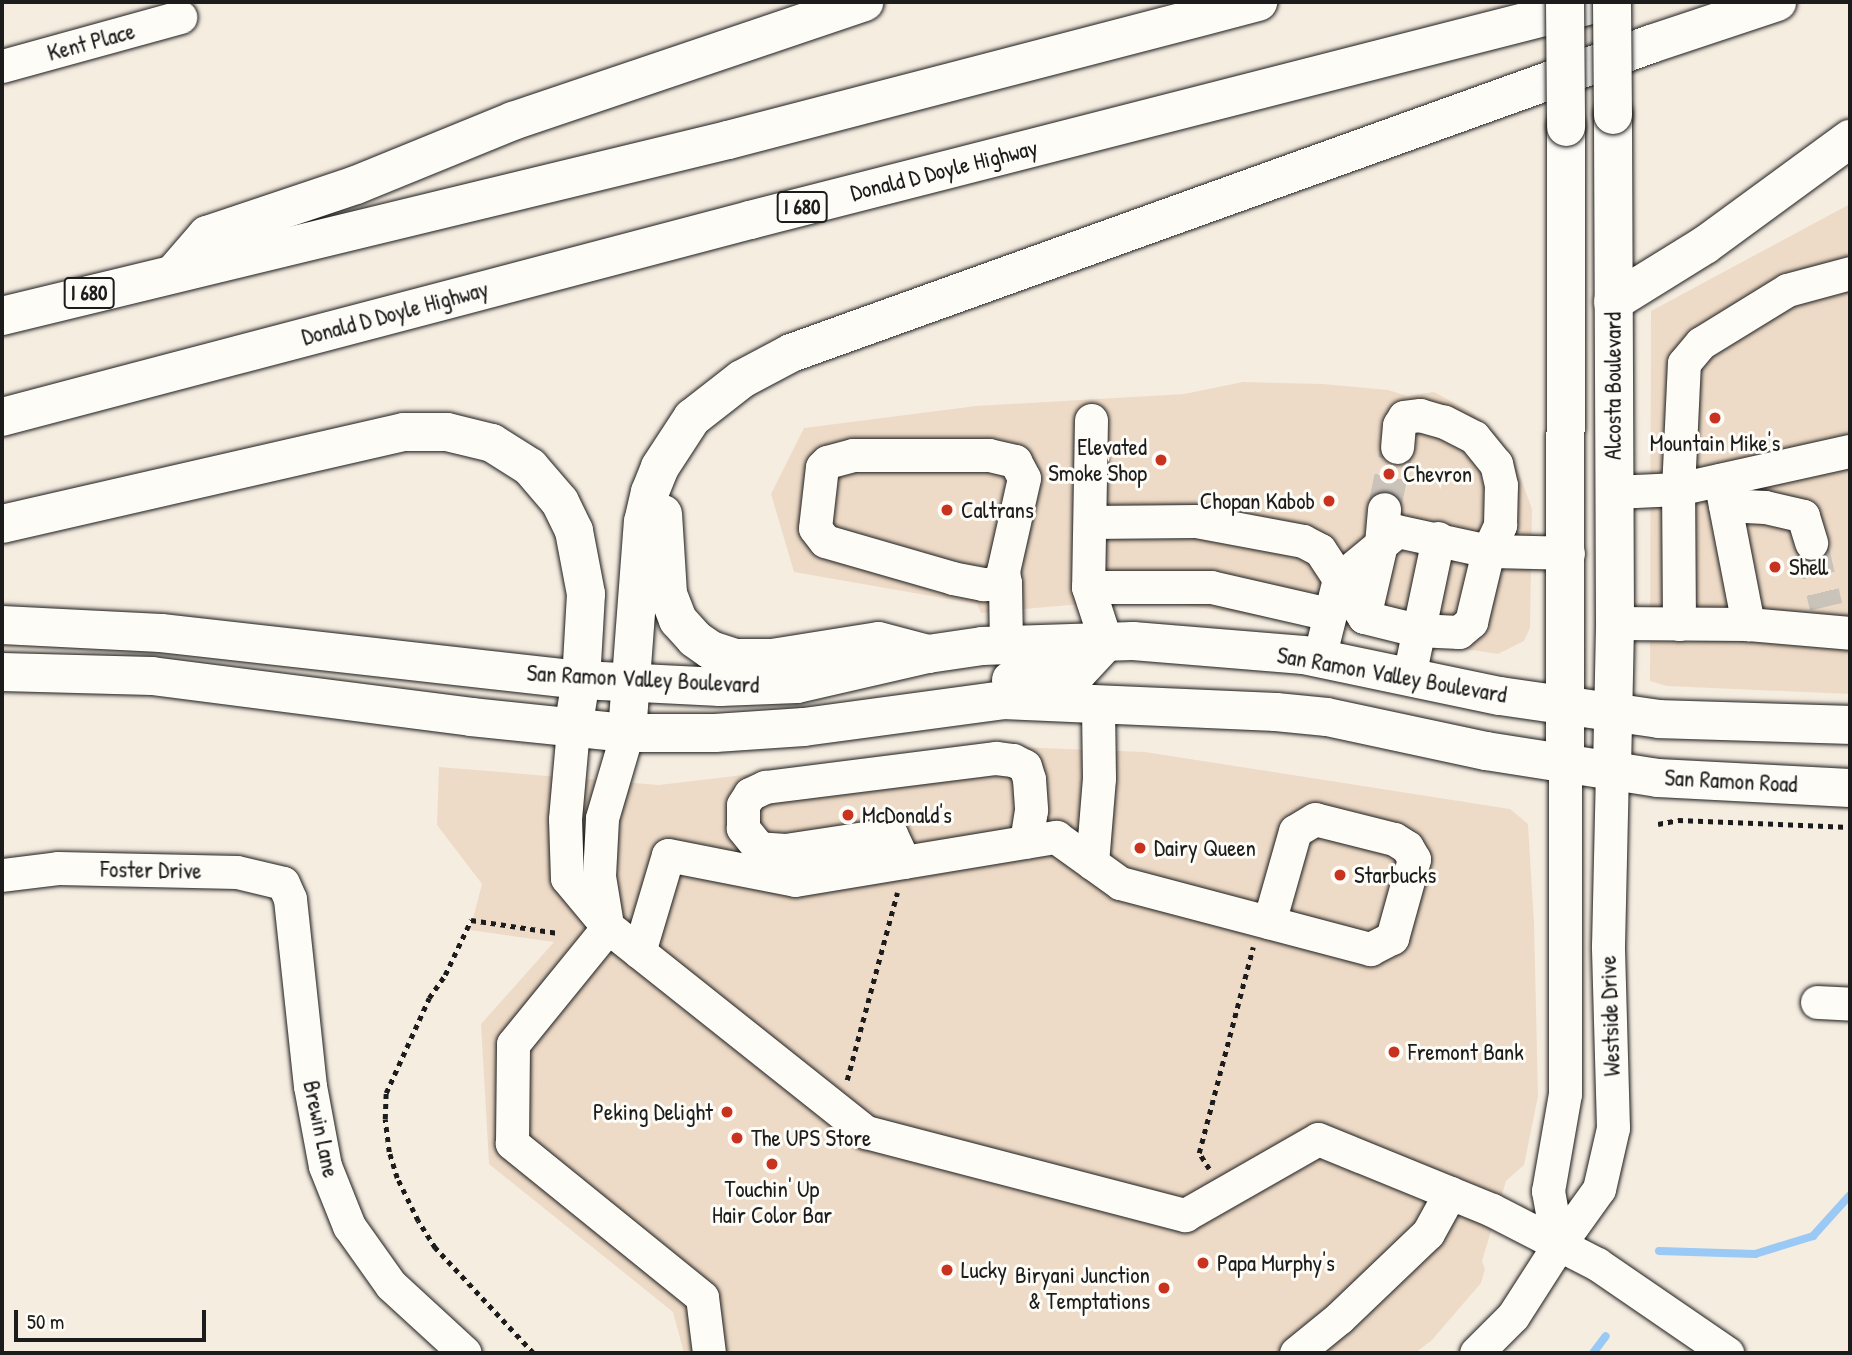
<!DOCTYPE html>
<style>
body{margin:0}
#map{position:relative;width:1852px;height:1355px;overflow:hidden;background:#f6ede1;font-family:"Patrick Hand",sans-serif}
div>[style]{position:absolute}
[style*='--x']{left:calc(var(--x)*1px);top:calc(var(--y)*1px);width:calc(var(--w)*1px);rotate:calc(var(--a)*1deg)}
.built>*{inset:0;background:#eedbc7}
.stream>*{height:8px;margin:-4px;padding:0 4px;transform-origin:4px;border-radius:4px;background:#9ac9f5}
.minor-tunnel>*{height:33px;margin-top:-16.5px;transform-origin:0;background:repeating-linear-gradient(90deg,#cac3ba 0 33px,transparent 0 50px)}
.path>*{height:4.5px;margin-top:-2.25px;transform-origin:0;background:repeating-linear-gradient(90deg,#1c1c1c 0 5px,transparent 0 10px)}
.roads{filter:drop-shadow(0 0 2px #1c1c1c) drop-shadow(0 0 2px #1c1c1c)}
.minor>*{height:33px;margin:-16.5px;padding:0 16.5px;transform-origin:16.5px;border-radius:16.5px;background:#fdfcf7}
.major>*{height:38px;margin:-19px;padding:0 19px;transform-origin:19px;border-radius:19px;background:#fdfcf7}
.highway>*{height:38px;margin:-19px;padding:0 19px;transform-origin:19px;border-radius:19px;background:#fdfcf7}
.bridges{filter:drop-shadow(0 0 2px #1c1c1c) drop-shadow(0 0 2px #1c1c1c)}
.major-bridge>*{height:38px;margin:-19px;padding:0 19px;transform-origin:19px;border-radius:19px;background:#fdfcf7}
.dots>*{width:19px;height:19px;translate:-50% -50%;box-sizing:border-box;border:4px solid #fdfcf7;border-radius:50%}
span{translate:-50% -50%;white-space:nowrap;text-align:center;line-height:1.15;-webkit-text-stroke:6px #fdfcf7;paint-order:stroke}
.shield-label span{padding:2px 5px;background:#fdfcf7;border:2px solid;border-radius:5px;-webkit-text-stroke-width:0}
.shield-label{font-size:21px;color:#1c1c1c;font-weight:700}
.street-label{font-size:23px;color:#1c1c1c}
.poi-label{font-size:23px;color:#1c1c1c}
.right{translate:-100% -50%;text-align:right}
.left{translate:0 -50%;text-align:left}
.frame{position:absolute;inset:0;border:4px solid #1c1c1c;pointer-events:none}
.scale{position:absolute;left:14px;top:1310px;width:192px;height:32px;box-sizing:border-box;border:4px solid #1c1c1c;border-top:0;padding-left:9px;font-size:21px;line-height:24px;white-space:nowrap;color:#1c1c1c;-webkit-text-stroke:5px #fdfcf7;paint-order:stroke}
</style>
<div id="map">
<div class="built">
<i style="clip-path:polygon(1850px 204px,1850px 694px,1667px 686px,1650px 681px,1651px 311px)"></i>
<i style="clip-path:polygon(1243px 382px,1323px 384px,1388px 390px,1407px 396px,1434px 392px,1471px 412px,1496px 434px,1513px 457px,1532px 509px,1530px 628px,1524px 641px,1498px 654px,1178px 604px,1115px 601px,981px 613px,977px 604px,794px 572px,771px 494px,804px 428px,976px 406px,1184px 394px)"></i>
<i style="clip-path:polygon(989px 746px,1145px 752px,1510px 809px,1528px 824px,1534px 923px,1538px 1096px,1524px 1165px,1506px 1181px,1482px 1261px,1485px 1269px,1481px 1283px,1432px 1340px,1415px 1353px,684px 1353px,673px 1312px,489px 1164px,481px 1024px,554px 942px,470px 930px,482px 884px,437px 825px,439px 767px,659px 785px)"></i>
</div>
<div class="stream">
<i style="--x:1659;--y:1251;--w:96;--a:1.8"></i>
<i style="--x:1755;--y:1254;--w:61;--a:-17.2"></i>
<i style="--x:1813;--y:1236;--w:55;--a:-47.9"></i>
<i style="--x:1593;--y:1353;--w:21;--a:-53"></i>
</div>
<div class="minor-tunnel">
<i style="--x:1384;--y:509;--w:63;--a:-78.2"></i>
<i style="--x:1811;--y:543;--w:65;--a:76.6"></i>
</div>
<div class="path">
<i style="--x:1658;--y:824;--w:20;--a:-11"></i>
<i style="--x:1678;--y:820;--w:172;--a:2.3"></i>
<i style="--x:847;--y:1080;--w:194;--a:-75"></i>
<i style="--x:1209;--y:1169;--w:19;--a:-122"></i>
<i style="--x:1199;--y:1153;--w:213;--a:-75.3"></i>
<i style="--x:533;--y:1353;--w:144;--a:-133"></i>
<i style="--x:435;--y:1248;--w:32;--a:-122"></i>
<i style="--x:418;--y:1221;--w:48;--a:-116"></i>
<i style="--x:397;--y:1178;--w:27;--a:-107"></i>
<i style="--x:389;--y:1152;--w:33;--a:-97"></i>
<i style="--x:385;--y:1119;--w:26;--a:-88"></i>
<i style="--x:386;--y:1093;--w:104;--a:-65.6"></i>
<i style="--x:429;--y:998;--w:28;--a:-55"></i>
<i style="--x:445;--y:975;--w:61;--a:-64.7"></i>
<i style="--x:471;--y:920;--w:88;--a:8.5"></i>
</div>
<div class="roads">
<div class="minor">
<i style="--x:2;--y:66;--w:185;--a:-15.4"></i>
<i style="--x:1091;--y:420;--w:167;--a:91"></i>
<i style="--x:1088;--y:587;--w:58;--a:71.9"></i>
<i style="--x:1720;--y:480;--w:147;--a:79"></i>
<i style="--x:1614;--y:492;--w:64;--a:-2.7"></i>
<i style="--x:1678;--y:489;--w:176;--a:-12.5"></i>
<i style="--x:1725;--y:505;--w:40;--a:2.9"></i>
<i style="--x:1765;--y:507;--w:39;--a:13"></i>
<i style="--x:1803;--y:516;--w:28;--a:73"></i>
<i style="--x:1090;--y:522;--w:106;--a:-0.5"></i>
<i style="--x:1196;--y:521;--w:109;--a:10.6"></i>
<i style="--x:1303;--y:541;--w:19;--a:28"></i>
<i style="--x:1320;--y:550;--w:80;--a:56.7"></i>
<i style="--x:1364;--y:617;--w:55;--a:13.8"></i>
<i style="--x:1417;--y:630;--w:42;--a:2.7"></i>
<i style="--x:1459;--y:632;--w:16;--a:-40"></i>
<i style="--x:1471;--y:622;--w:73;--a:-76.5"></i>
<i style="--x:1488;--y:551;--w:29;--a:-65"></i>
<i style="--x:1500;--y:525;--w:40;--a:-88.6"></i>
<i style="--x:1501;--y:485;--w:22;--a:-103"></i>
<i style="--x:1496;--y:464;--w:35;--a:-129"></i>
<i style="--x:1474;--y:437;--w:34;--a:-153"></i>
<i style="--x:1444;--y:422;--w:25;--a:-164"></i>
<i style="--x:1420;--y:415;--w:16;--a:173"></i>
<i style="--x:1404;--y:417;--w:9;--a:122"></i>
<i style="--x:1399;--y:425;--w:22;--a:95"></i>
<i style="--x:1005;--y:583;--w:22;--a:177"></i>
<i style="--x:983;--y:584;--w:31;--a:-169"></i>
<i style="--x:953;--y:578;--w:133;--a:-163.9"></i>
<i style="--x:825;--y:541;--w:16;--a:-128"></i>
<i style="--x:815;--y:528;--w:61;--a:-83.5"></i>
<i style="--x:822;--y:467;--w:7;--a:-45"></i>
<i style="--x:827;--y:462;--w:27;--a:-15"></i>
<i style="--x:853;--y:455;--w:136;--a:0"></i>
<i style="--x:989;--y:455;--w:27;--a:13"></i>
<i style="--x:1015;--y:461;--w:19;--a:62"></i>
<i style="--x:1024;--y:478;--w:95;--a:102.7"></i>
<i style="--x:1003;--y:571;--w:12;--a:81"></i>
<i style="--x:1005;--y:583;--w:63;--a:89.1"></i>
<i style="--x:1088;--y:587;--w:123;--a:0"></i>
<i style="--x:1211;--y:587;--w:121;--a:12.9"></i>
<i style="--x:1364;--y:617;--w:75;--a:-76.9"></i>
<i style="--x:1381;--y:544;--w:35;--a:-85"></i>
<i style="--x:1615;--y:623;--w:133;--a:0.4"></i>
<i style="--x:1748;--y:624;--w:102;--a:5"></i>
<i style="--x:1679;--y:624;--w:135;--a:-90.4"></i>
<i style="--x:1678;--y:489;--w:126;--a:-87.3"></i>
<i style="--x:1684;--y:363;--w:26;--a:-50"></i>
<i style="--x:1701;--y:343;--w:101;--a:-31.6"></i>
<i style="--x:1787;--y:290;--w:65;--a:-15.1"></i>
<i style="--x:1319;--y:658;--w:81;--a:-75.8"></i>
<i style="--x:1339;--y:579;--w:75;--a:-39.6"></i>
<i style="--x:1397;--y:531;--w:93;--a:12.4"></i>
<i style="--x:1488;--y:551;--w:80;--a:1.4"></i>
<i style="--x:1409;--y:676;--w:141;--a:-78.1"></i>
<i style="--x:573;--y:729;--w:90;--a:95.1"></i>
<i style="--x:565;--y:819;--w:59;--a:88.1"></i>
<i style="--x:567;--y:878;--w:64;--a:50.1"></i>
<i style="--x:904;--y:862;--w:31;--a:-115"></i>
<i style="--x:891;--y:834;--w:107;--a:171.4"></i>
<i style="--x:785;--y:850;--w:26;--a:-176"></i>
<i style="--x:759;--y:848;--w:26;--a:-129"></i>
<i style="--x:743;--y:828;--w:23;--a:-90"></i>
<i style="--x:743;--y:805;--w:13;--a:-58"></i>
<i style="--x:750;--y:794;--w:17;--a:-25"></i>
<i style="--x:765;--y:787;--w:233;--a:-7.2"></i>
<i style="--x:996;--y:758;--w:17;--a:7"></i>
<i style="--x:1013;--y:760;--w:13;--a:27"></i>
<i style="--x:1025;--y:766;--w:14;--a:73"></i>
<i style="--x:1029;--y:779;--w:31;--a:86"></i>
<i style="--x:1031;--y:810;--w:32;--a:99"></i>
<i style="--x:1092;--y:863;--w:85;--a:-85.3"></i>
<i style="--x:1099;--y:778;--w:72;--a:-90.8"></i>
<i style="--x:2;--y:875;--w:56;--a:-7.1"></i>
<i style="--x:58;--y:868;--w:179;--a:1.3"></i>
<i style="--x:237;--y:872;--w:47;--a:13.4"></i>
<i style="--x:283;--y:883;--w:17;--a:66"></i>
<i style="--x:290;--y:899;--w:188;--a:83.9"></i>
<i style="--x:310;--y:1086;--w:81;--a:79.4"></i>
<i style="--x:325;--y:1166;--w:65;--a:68.2"></i>
<i style="--x:349;--y:1226;--w:72;--a:54.6"></i>
<i style="--x:391;--y:1285;--w:100;--a:42.6"></i>
<i style="--x:607;--y:925;--w:50;--a:-99.3"></i>
<i style="--x:599;--y:876;--w:58;--a:-87"></i>
<i style="--x:602;--y:818;--w:89;--a:-73.6"></i>
<i style="--x:639;--y:952;--w:101;--a:-73.4"></i>
<i style="--x:668;--y:855;--w:129;--a:11.1"></i>
<i style="--x:795;--y:880;--w:265;--a:-9.4"></i>
<i style="--x:1056;--y:837;--w:79;--a:35.7"></i>
<i style="--x:1120;--y:883;--w:259;--a:14.8"></i>
<i style="--x:1370;--y:949;--w:25;--a:-27"></i>
<i style="--x:1392;--y:938;--w:82;--a:-74.4"></i>
<i style="--x:1414;--y:859;--w:14;--a:-120"></i>
<i style="--x:1407;--y:847;--w:15;--a:-148"></i>
<i style="--x:1394;--y:839;--w:81;--a:-165.8"></i>
<i style="--x:1315;--y:819;--w:23;--a:149"></i>
<i style="--x:1295;--y:831;--w:95;--a:105.9"></i>
<i style="--x:1817;--y:1002;--w:33;--a:3"></i>
<i style="--x:1558;--y:1246;--w:56;--a:-100.3"></i>
<i style="--x:1548;--y:1191;--w:98;--a:-80.1"></i>
<i style="--x:1565;--y:1094;--w:331;--a:-90"></i>
<i style="--x:709;--y:1353;--w:56;--a:-97.1"></i>
<i style="--x:702;--y:1297;--w:245;--a:-141"></i>
<i style="--x:512;--y:1143;--w:99;--a:-89.4"></i>
<i style="--x:513;--y:1044;--w:151;--a:-50.9"></i>
<i style="--x:608;--y:927;--w:330;--a:38.5"></i>
<i style="--x:866;--y:1132;--w:330;--a:14.6"></i>
<i style="--x:1185;--y:1215;--w:153;--a:-29.7"></i>
<i style="--x:1318;--y:1139;--w:188;--a:22.2"></i>
<i style="--x:1492;--y:1210;--w:118;--a:27.2"></i>
<i style="--x:1597;--y:1264;--w:158;--a:34.4"></i>
<i style="--x:1296;--y:1353;--w:55;--a:-39.1"></i>
<i style="--x:1339;--y:1318;--w:123;--a:-43.7"></i>
<i style="--x:1428;--y:1233;--w:46;--a:-61.2"></i>
<i style="--x:1476;--y:1353;--w:52;--a:-45"></i>
<i style="--x:1513;--y:1316;--w:83;--a:-57.3"></i>
<i style="--x:1558;--y:1246;--w:70;--a:-54.3"></i>
<i style="--x:1599;--y:1189;--w:63;--a:-77.1"></i>
<i style="--x:1613;--y:1128;--w:182;--a:-91.6"></i>
<i style="--x:1608;--y:946;--w:176;--a:-88.7"></i>
</div>
<div class="major">
<i style="--x:2;--y:625;--w:159;--a:2.9"></i>
<i style="--x:161;--y:633;--w:423;--a:6.4"></i>
<i style="--x:581;--y:680;--w:139;--a:2.9"></i>
<i style="--x:720;--y:687;--w:77;--a:-2.2"></i>
<i style="--x:797;--y:684;--w:134;--a:-12.9"></i>
<i style="--x:928;--y:654;--w:55;--a:-8.4"></i>
<i style="--x:982;--y:646;--w:151;--a:-1.9"></i>
<i style="--x:1133;--y:641;--w:171;--a:4.7"></i>
<i style="--x:1303;--y:655;--w:201;--a:11.8"></i>
<i style="--x:1500;--y:696;--w:161;--a:8.2"></i>
<i style="--x:1659;--y:719;--w:191;--a:1.8"></i>
<i style="--x:2;--y:672;--w:150;--a:1.5"></i>
<i style="--x:152;--y:676;--w:322;--a:7.3"></i>
<i style="--x:471;--y:717;--w:157;--a:5.9"></i>
<i style="--x:627;--y:733;--w:88;--a:0"></i>
<i style="--x:715;--y:733;--w:89;--a:-3.9"></i>
<i style="--x:804;--y:727;--w:201;--a:-7.7"></i>
<i style="--x:1003;--y:700;--w:273;--a:2.5"></i>
<i style="--x:1276;--y:712;--w:51;--a:5.6"></i>
<i style="--x:1327;--y:717;--w:163;--a:12.1"></i>
<i style="--x:1486;--y:751;--w:174;--a:8.9"></i>
<i style="--x:1658;--y:778;--w:192;--a:3"></i>
<i style="--x:1011;--y:680;--w:52;--a:-2.2"></i>
<i style="--x:1063;--y:678;--w:16;--a:-22"></i>
<i style="--x:1078;--y:672;--w:41;--a:-47"></i>
<i style="--x:1565;--y:763;--w:636;--a:-89.91"></i>
<i style="--x:1612;--y:770;--w:147;--a:-88.8"></i>
<i style="--x:1615;--y:623;--w:508;--a:-90.23"></i>
</div>
<div class="highway">
<i style="--x:176;--y:271;--w:48;--a:-49.3"></i>
<i style="--x:207;--y:235;--w:157;--a:-18.6"></i>
<i style="--x:356;--y:185;--w:170;--a:-22.2"></i>
<i style="--x:513;--y:121;--w:371;--a:-18.7"></i>
<i style="--x:1613;--y:302;--w:108;--a:-31.8"></i>
<i style="--x:1705;--y:245;--w:180;--a:-36.2"></i>
<i style="--x:2;--y:316;--w:747;--a:-13.63"></i>
<i style="--x:728;--y:140;--w:548;--a:-14.59"></i>
<i style="--x:2;--y:417;--w:774;--a:-14.75"></i>
<i style="--x:750;--y:220;--w:880;--a:-14.34"></i>
<i style="--x:663;--y:514;--w:80;--a:86.4"></i>
<i style="--x:668;--y:594;--w:28;--a:69"></i>
<i style="--x:678;--y:620;--w:25;--a:48"></i>
<i style="--x:695;--y:639;--w:19;--a:35"></i>
<i style="--x:711;--y:650;--w:25;--a:18"></i>
<i style="--x:735;--y:658;--w:37;--a:0"></i>
<i style="--x:772;--y:658;--w:108;--a:-9"></i>
<i style="--x:879;--y:641;--w:51;--a:14.9"></i>
<i style="--x:2;--y:524;--w:412;--a:-12.9"></i>
<i style="--x:404;--y:432;--w:43;--a:0"></i>
<i style="--x:447;--y:432;--w:46;--a:13.7"></i>
<i style="--x:492;--y:443;--w:45;--a:32.3"></i>
<i style="--x:530;--y:467;--w:46;--a:49.4"></i>
<i style="--x:560;--y:502;--w:32;--a:64"></i>
<i style="--x:574;--y:531;--w:64;--a:79.2"></i>
<i style="--x:586;--y:594;--w:86;--a:93.3"></i>
<i style="--x:581;--y:680;--w:50;--a:99.3"></i>
<i style="--x:627;--y:733;--w:212;--a:-85.7"></i>
<i style="--x:643;--y:522;--w:31;--a:-77"></i>
<i style="--x:650;--y:492;--w:27;--a:-68"></i>
<i style="--x:660;--y:467;--w:59;--a:-56.9"></i>
<i style="--x:692;--y:418;--w:63;--a:-38"></i>
<i style="--x:742;--y:379;--w:55;--a:-28"></i>
<i style="--x:791;--y:353;--w:914;--a:-19.76"></i>
<i style="--x:1651;--y:44;--w:133;--a:-18.4"></i>
</div>
</div>
<div class="bridges">
<div class="major-bridge">
<i style="--x:1565;--y:2;--w:125;--a:89.5"></i>
<i style="--x:1612;--y:2;--w:113;--a:89.5"></i>
</div>
</div>
<div class="dots">
<i style="left:1715px;top:418px;background:#c8321e"></i>
<i style="left:1161px;top:460px;background:#c8321e"></i>
<i style="left:1389px;top:474px;background:#c8321e"></i>
<i style="left:1329px;top:501px;background:#c8321e"></i>
<i style="left:947px;top:510px;background:#c8321e"></i>
<i style="left:1775px;top:567px;background:#c8321e"></i>
<i style="left:848px;top:815px;background:#c8321e"></i>
<i style="left:1140px;top:848px;background:#c8321e"></i>
<i style="left:1340px;top:875px;background:#c8321e"></i>
<i style="left:1394px;top:1052px;background:#c8321e"></i>
<i style="left:727px;top:1112px;background:#c8321e"></i>
<i style="left:737px;top:1138px;background:#c8321e"></i>
<i style="left:772px;top:1164px;background:#c8321e"></i>
<i style="left:1203px;top:1263px;background:#c8321e"></i>
<i style="left:947px;top:1270px;background:#c8321e"></i>
<i style="left:1164px;top:1288px;background:#c8321e"></i>
</div>
<div class="shield-label">
<span style="left:802px;top:207px">I 680</span>
<span style="left:89px;top:293px">I 680</span>
</div>
<div class="street-label">
<span style="left:91px;top:42px;rotate:-15deg">Kent Place</span>
<span style="left:944px;top:170px;rotate:-14deg">Donald D Doyle Highway</span>
<span style="left:395px;top:313px;rotate:-15deg">Donald D Doyle Highway</span>
<span style="left:1613px;top:386px;rotate:-90deg">Alcosta Boulevard</span>
<span style="left:1392px;top:675px;rotate:10deg">San Ramon Valley Boulevard</span>
<span style="left:643px;top:679px;rotate:3deg">San Ramon Valley Boulevard</span>
<span style="left:1731px;top:781px;rotate:3deg">San Ramon Road</span>
<span style="left:151px;top:870px;rotate:1deg">Foster Drive</span>
<span style="left:1610px;top:1016px;rotate:-92deg">Westside Drive</span>
<span style="left:321px;top:1129px;rotate:78deg">Brewin Lane</span>
</div>
<div class="poi-label">
<span style="left:1715px;top:443px">Mountain Mike's</span>
<span class="right" style="left:1147px;top:460px">Elevated<br>Smoke Shop</span>
<span class="left" style="left:1403px;top:474px">Chevron</span>
<span class="right" style="left:1315px;top:501px">Chopan Kabob</span>
<span class="left" style="left:961px;top:510px">Caltrans</span>
<span class="left" style="left:1789px;top:567px">Shell</span>
<span class="left" style="left:862px;top:815px">McDonald's</span>
<span class="left" style="left:1154px;top:848px">Dairy Queen</span>
<span class="left" style="left:1354px;top:875px">Starbucks</span>
<span class="left" style="left:1408px;top:1052px">Fremont Bank</span>
<span class="right" style="left:713px;top:1112px">Peking Delight</span>
<span class="left" style="left:751px;top:1138px">The UPS Store</span>
<span style="left:772px;top:1202px">Touchin' Up<br>Hair Color Bar</span>
<span class="left" style="left:1217px;top:1263px">Papa Murphy's</span>
<span class="left" style="left:961px;top:1270px">Lucky</span>
<span class="right" style="left:1150px;top:1288px">Biryani Junction<br>&amp; Temptations</span>
</div>
<div class="frame"></div>
<div class="scale">50 m</div>
</div>
